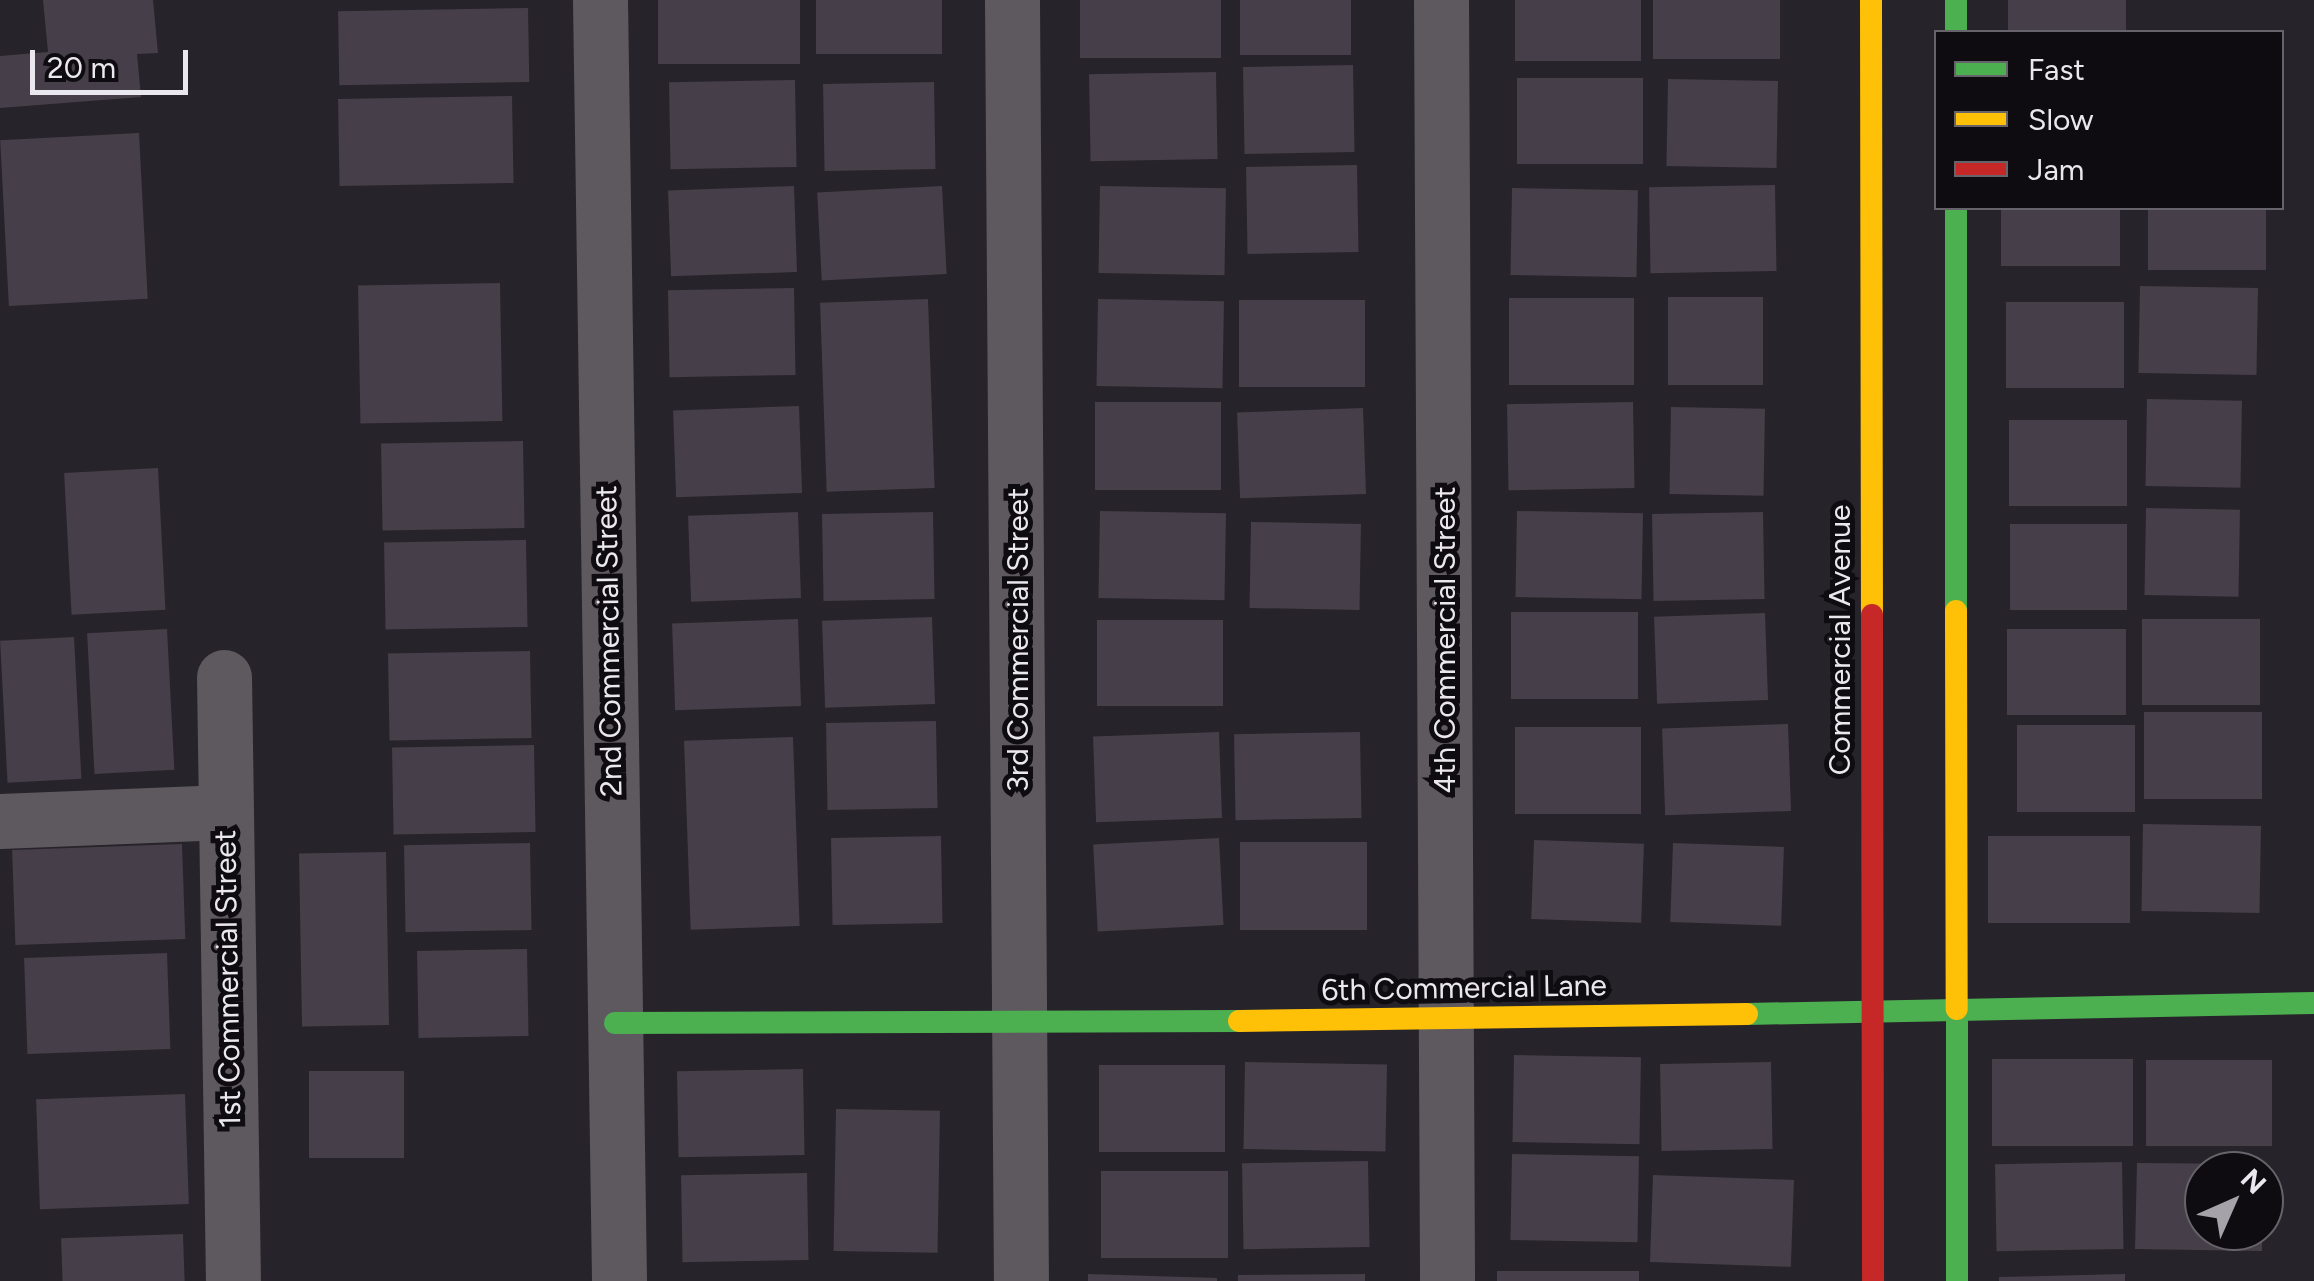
<!DOCTYPE html>
<style>
body{margin:0}
#map{position:relative;width:2314px;height:1281px;overflow:hidden;background:#27232a;font-family:Figtree,sans-serif}
div>[style]{position:absolute}
[style*='--x']{left:calc(var(--x)*1px);top:calc(var(--y)*1px);width:calc(var(--w)*1px);rotate:calc(var(--a)*1deg)}
.building>*{inset:0;background:#463e48;transform-origin:0 0}
.street>*{height:55px;margin:-27.5px;padding:0 27.5px;transform-origin:27.5px;border-radius:27.5px;background:#5d595f}
.fast>*{height:22px;margin:-11px;padding:0 11px;transform-origin:11px;border-radius:11px;background:#4caf50}
.slow>*{height:22px;margin:-11px;padding:0 11px;transform-origin:11px;border-radius:11px;background:#ffc107}
.jam>*{height:22px;margin:-11px;padding:0 11px;transform-origin:11px;border-radius:11px;background:#c62828}
span{translate:-50% -50%;white-space:nowrap;text-align:center;line-height:1.15;-webkit-text-stroke:10px #0e0b11;paint-order:stroke}
.street-label{font-size:30px;color:#ebe7ef}
.legend{position:absolute;left:1934px;top:30px;width:350px;height:180px;box-sizing:border-box;background:#0e0b11;border:2px solid #66636a;margin:0;padding:12px 18px;list-style:none;font-size:30px;color:#ebe7ef}
.legend li{display:flex;align-items:center;gap:20px;height:50px}
.legend b{width:50px;border:2px solid #66636a}
.north{position:absolute;left:2184px;top:1151px;width:100px;height:100px;box-sizing:border-box;background:#0e0b11;border:2px solid #66636a;border-radius:50%;rotate:45deg;font-size:28px;font-weight:700;line-height:40px;text-align:center;color:#ebe7ef}
.north::after{content:'';display:block;margin:auto;width:35px;height:45px;background:#a6a2aa;clip-path:polygon(50% 0,100% 100%,50% 72%,0 100%)}
.scale{position:absolute;left:30px;top:50px;width:158px;height:45px;box-sizing:border-box;border:5px solid #ebe7ef;border-top:0;padding-left:12px;font-size:30px;line-height:35px;white-space:nowrap;color:#ebe7ef;-webkit-text-stroke:8px #0e0b11;paint-order:stroke}
</style>
<div id="map">
<div class="building">
<i style="clip-path:polygon(43px 0,153px 0,158px 53px,137px 54px,141px 97px,0 108px,0 56px,48px 52px)"></i>
<i style="left:658px;top:0;width:142px;height:64px"></i>
<i style="left:816px;top:0;width:126px;height:54px"></i>
<i style="left:1080px;top:0;width:141px;height:58px"></i>
<i style="left:1240px;top:0;width:111px;height:55px"></i>
<i style="left:1515px;top:0;width:126px;height:61px"></i>
<i style="left:1653px;top:0;width:127px;height:59px"></i>
<i style="left:2008px;top:0;width:118px;height:32px"></i>
<i style="left:528px;top:8px;width:74px;height:190px;rotate:89deg"></i>
<i style="left:1353px;top:65px;width:87px;height:110px;rotate:89deg"></i>
<i style="left:1216px;top:72px;width:87px;height:127px;rotate:89deg"></i>
<i style="left:1517px;top:78px;width:126px;height:86px"></i>
<i style="left:1668px;top:79px;width:110px;height:87px;rotate:1deg"></i>
<i style="left:795px;top:80px;width:87px;height:126px;rotate:89deg"></i>
<i style="left:934px;top:82px;width:87px;height:111px;rotate:89deg"></i>
<i style="left:512px;top:96px;width:87px;height:174px;rotate:89deg"></i>
<i style="left:139px;top:133px;width:166px;height:139px;rotate:87deg"></i>
<i style="left:1357px;top:165px;width:87px;height:111px;rotate:89deg"></i>
<i style="left:1775px;top:185px;width:86px;height:126px;rotate:89deg"></i>
<i style="left:794px;top:186px;width:86px;height:126px;rotate:88deg"></i>
<i style="left:942px;top:186px;width:88px;height:125px;rotate:87deg"></i>
<i style="left:1100px;top:186px;width:126px;height:87px;rotate:1deg"></i>
<i style="left:1512px;top:188px;width:126px;height:87px;rotate:1deg"></i>
<i style="left:2001px;top:208px;width:119px;height:58px"></i>
<i style="left:2148px;top:208px;width:118px;height:62px"></i>
<i style="left:500px;top:283px;width:138px;height:142px;rotate:89deg"></i>
<i style="left:2140px;top:286px;width:118px;height:87px;rotate:1deg"></i>
<i style="left:794px;top:288px;width:87px;height:126px;rotate:89deg"></i>
<i style="left:1763px;top:297px;width:88px;height:95px;rotate:90deg"></i>
<i style="left:1509px;top:298px;width:125px;height:87px"></i>
<i style="left:928px;top:299px;width:189px;height:108px;rotate:88deg"></i>
<i style="left:1098px;top:299px;width:126px;height:87px;rotate:1deg"></i>
<i style="left:1239px;top:300px;width:126px;height:87px"></i>
<i style="left:2006px;top:302px;width:118px;height:86px"></i>
<i style="left:2147px;top:399px;width:95px;height:87px;rotate:1deg"></i>
<i style="left:1095px;top:402px;width:126px;height:88px"></i>
<i style="left:1633px;top:402px;width:86px;height:126px;rotate:89deg"></i>
<i style="left:799px;top:406px;width:87px;height:126px;rotate:88deg"></i>
<i style="left:1671px;top:407px;width:94px;height:87px;rotate:1deg"></i>
<i style="left:1363px;top:408px;width:86px;height:126px;rotate:88deg"></i>
<i style="left:2009px;top:420px;width:118px;height:86px"></i>
<i style="left:523px;top:441px;width:87px;height:142px;rotate:89deg"></i>
<i style="left:158px;top:468px;width:142px;height:94px;rotate:87deg"></i>
<i style="left:2146px;top:508px;width:94px;height:87px;rotate:1deg"></i>
<i style="left:1100px;top:511px;width:126px;height:87px;rotate:1deg"></i>
<i style="left:1517px;top:511px;width:126px;height:86px;rotate:1deg"></i>
<i style="left:798px;top:512px;width:86px;height:110px;rotate:88deg"></i>
<i style="left:933px;top:512px;width:87px;height:111px;rotate:89deg"></i>
<i style="left:1763px;top:512px;width:87px;height:111px;rotate:89deg"></i>
<i style="left:1251px;top:522px;width:110px;height:86px;rotate:1deg"></i>
<i style="left:2010px;top:524px;width:117px;height:86px"></i>
<i style="left:526px;top:540px;width:87px;height:142px;rotate:89deg"></i>
<i style="left:1511px;top:612px;width:127px;height:87px"></i>
<i style="left:1765px;top:613px;width:87px;height:111px;rotate:88deg"></i>
<i style="left:932px;top:617px;width:87px;height:110px;rotate:88deg"></i>
<i style="left:798px;top:619px;width:87px;height:126px;rotate:88deg"></i>
<i style="left:2142px;top:619px;width:118px;height:86px"></i>
<i style="left:1097px;top:620px;width:126px;height:86px"></i>
<i style="left:167px;top:629px;width:141px;height:80px;rotate:87deg"></i>
<i style="left:2007px;top:629px;width:119px;height:86px"></i>
<i style="left:74px;top:637px;width:142px;height:74px;rotate:87deg"></i>
<i style="left:530px;top:651px;width:87px;height:142px;rotate:89deg"></i>
<i style="left:2144px;top:712px;width:118px;height:87px"></i>
<i style="left:936px;top:721px;width:87px;height:110px;rotate:89deg"></i>
<i style="left:1788px;top:724px;width:87px;height:126px;rotate:88deg"></i>
<i style="left:2017px;top:725px;width:118px;height:87px"></i>
<i style="left:1515px;top:727px;width:126px;height:87px"></i>
<i style="left:1219px;top:732px;width:86px;height:126px;rotate:88deg"></i>
<i style="left:1360px;top:732px;width:86px;height:126px;rotate:89deg"></i>
<i style="left:793px;top:737px;width:189px;height:109px;rotate:88deg"></i>
<i style="left:534px;top:745px;width:87px;height:142px;rotate:89deg"></i>
<i style="left:2143px;top:824px;width:118px;height:87px;rotate:1deg"></i>
<i style="left:941px;top:836px;width:87px;height:110px;rotate:89deg"></i>
<i style="left:1988px;top:836px;width:142px;height:87px"></i>
<i style="left:1219px;top:838px;width:87px;height:126px;rotate:87deg"></i>
<i style="left:1534px;top:840px;width:110px;height:79px;rotate:2deg"></i>
<i style="left:1240px;top:842px;width:127px;height:88px"></i>
<i style="left:530px;top:843px;width:87px;height:126px;rotate:89deg"></i>
<i style="left:1673px;top:843px;width:111px;height:79px;rotate:2deg"></i>
<i style="left:182px;top:844px;width:95px;height:170px;rotate:88deg"></i>
<i style="left:386px;top:852px;width:173px;height:87px;rotate:89deg"></i>
<i style="left:527px;top:949px;width:87px;height:110px;rotate:89deg"></i>
<i style="left:167px;top:953px;width:96px;height:143px;rotate:88deg"></i>
<i style="left:1514px;top:1055px;width:127px;height:87px;rotate:1deg"></i>
<i style="left:1992px;top:1059px;width:141px;height:87px"></i>
<i style="left:2146px;top:1060px;width:126px;height:86px"></i>
<i style="left:1245px;top:1062px;width:142px;height:87px;rotate:1deg"></i>
<i style="left:1771px;top:1062px;width:87px;height:111px;rotate:89deg"></i>
<i style="left:1099px;top:1065px;width:126px;height:87px"></i>
<i style="left:803px;top:1069px;width:86px;height:126px;rotate:89deg"></i>
<i style="left:309px;top:1071px;width:95px;height:87px"></i>
<i style="left:185px;top:1094px;width:110px;height:149px;rotate:88deg"></i>
<i style="left:836px;top:1109px;width:104px;height:142px;rotate:1deg"></i>
<i style="left:1512px;top:1154px;width:127px;height:86px;rotate:1deg"></i>
<i style="left:1368px;top:1161px;width:86px;height:126px;rotate:89deg"></i>
<i style="left:2122px;top:1162px;width:87px;height:127px;rotate:89deg"></i>
<i style="clip-path:polygon(2137px 1163px,2263px 1164px,2263px 1171px,2204px 1171px,2204px 1231px,2262px 1231px,2262px 1251px,2135px 1249px)"></i>
<i style="left:1101px;top:1171px;width:127px;height:87px"></i>
<i style="left:807px;top:1173px;width:87px;height:126px;rotate:89deg"></i>
<i style="left:1653px;top:1175px;width:141px;height:87px;rotate:2deg"></i>
<i style="left:183px;top:1234px;width:47px;height:122px;rotate:88deg"></i>
<i style="left:1497px;top:1271px;width:142px;height:10px"></i>
<i style="clip-path:polygon(1088px 1274px,1217px 1278px,1217px 1281px,1088px 1281px)"></i>
<i style="clip-path:polygon(1365px 1274px,1365px 1281px,1238px 1281px,1238px 1275px)"></i>
<i style="clip-path:polygon(2125px 1274px,2125px 1281px,1999px 1281px,1999px 1277px)"></i>
</div>
<div class="street">
<i style="--x:600;--y:0;--w:1281;--a:89.15"></i>
<i style="--x:1012;--y:0;--w:1281;--a:89.6"></i>
<i style="--x:1441;--y:0;--w:1281;--a:89.73"></i>
<i style="--x:224;--y:677;--w:604;--a:89.15"></i>
<i style="--x:0;--y:821;--w:225;--a:-2.3"></i>
</div>
<div class="fast">
<i style="--x:1956;--y:0;--w:32;--a:90"></i>
<i style="--x:1956;--y:208;--w:403;--a:90"></i>
<i style="--x:1957;--y:1009;--w:272;--a:90"></i>
<i style="--x:1747;--y:1014;--w:567;--a:-1.11"></i>
<i style="--x:615;--y:1023;--w:624;--a:-0.18"></i>
</div>
<div class="slow">
<i style="--x:1871;--y:0;--w:615;--a:89.91"></i>
<i style="--x:1956;--y:611;--w:398;--a:89.9"></i>
<i style="--x:1239;--y:1021;--w:508;--a:-0.79"></i>
</div>
<div class="jam">
<i style="--x:1872;--y:615;--w:666;--a:89.91"></i>
</div>
<div class="street-label">
<span style="left:1018px;top:640px;rotate:-90deg">3rd Commercial Street</span>
<span style="left:1445px;top:640px;rotate:-90deg">4th Commercial Street</span>
<span style="left:1840px;top:640px;rotate:-90deg">Commercial Avenue</span>
<span style="left:609px;top:641px;rotate:-91deg">2nd Commercial Street</span>
<span style="left:228px;top:979px;rotate:-91deg">1st Commercial Street</span>
<span style="left:1464px;top:988px;rotate:-1deg">6th Commercial Lane</span>
</div>
<ul class="legend">
<li><b style="height:12px;background:#4caf50"></b>Fast</li>
<li><b style="height:12px;background:#ffc107"></b>Slow</li>
<li><b style="height:12px;background:#c62828"></b>Jam</li>
</ul>
<div class="north">N</div>
<div class="scale">20 m</div>
</div>
